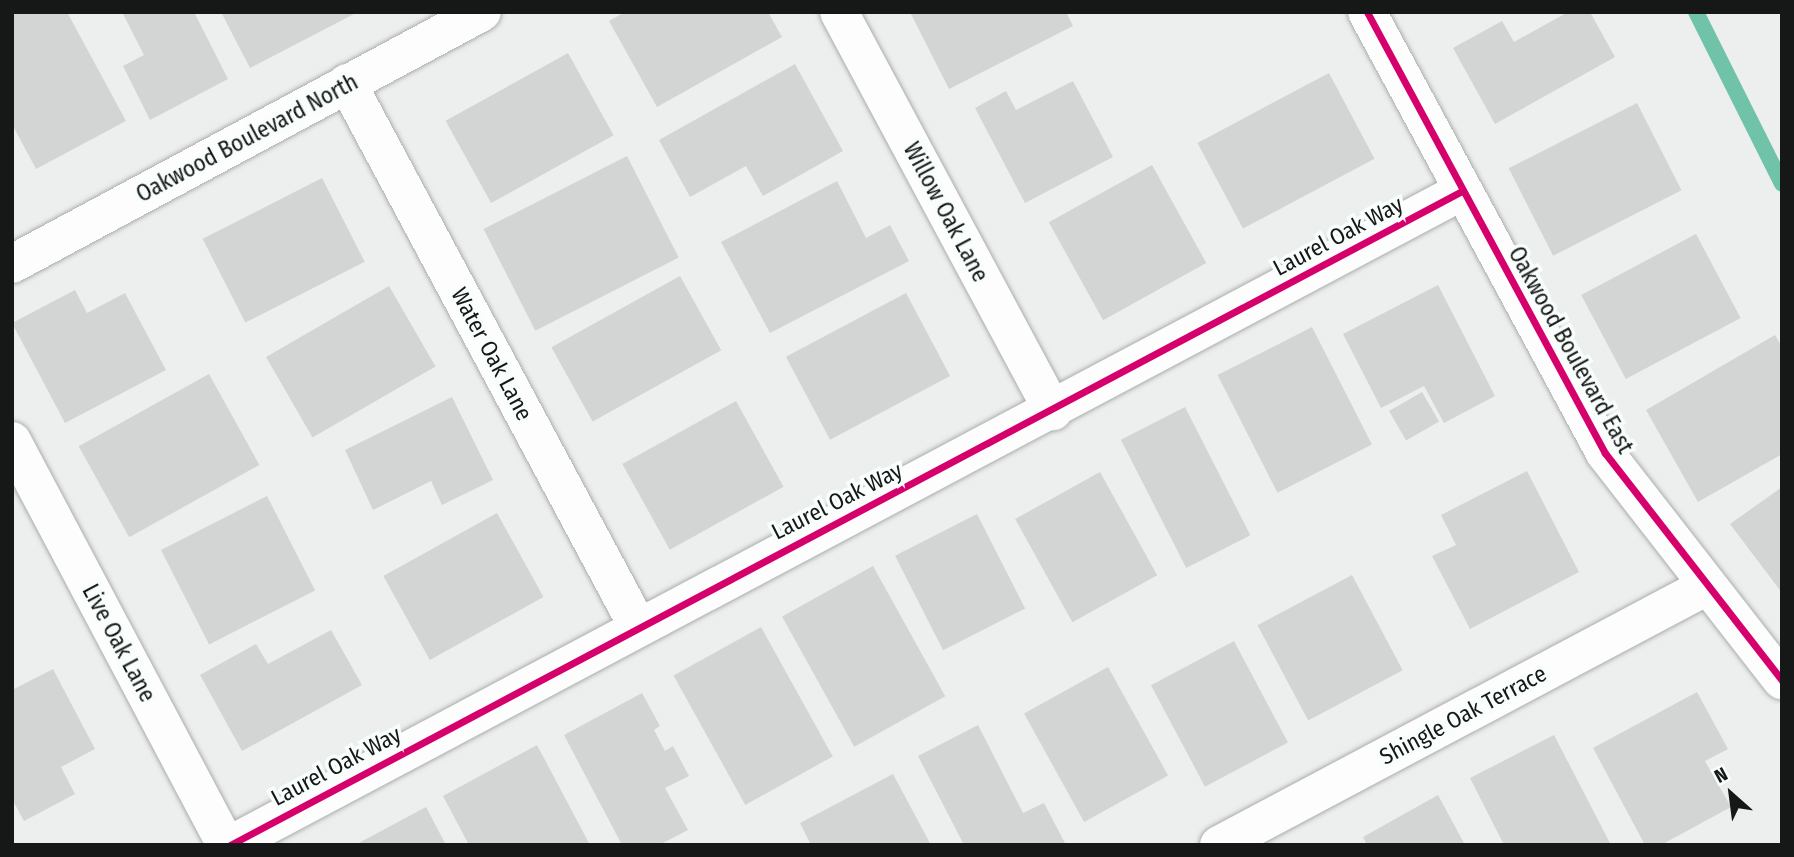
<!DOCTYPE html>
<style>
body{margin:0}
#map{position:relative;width:1794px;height:857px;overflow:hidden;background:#ecefee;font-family:"Fira Sans Condensed",sans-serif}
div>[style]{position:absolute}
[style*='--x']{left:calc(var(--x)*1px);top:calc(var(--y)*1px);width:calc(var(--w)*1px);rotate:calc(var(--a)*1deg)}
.stream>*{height:16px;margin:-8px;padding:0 8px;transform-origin:8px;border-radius:8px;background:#70c3a9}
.building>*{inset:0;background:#d2d5d4;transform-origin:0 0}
.roads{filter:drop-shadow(0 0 2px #abadad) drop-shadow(0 0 2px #abadad)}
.minor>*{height:38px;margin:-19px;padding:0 19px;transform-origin:19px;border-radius:19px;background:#fcfdfc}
.cycleway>*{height:7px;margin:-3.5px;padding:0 3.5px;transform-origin:3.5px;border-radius:3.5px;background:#d6006c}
span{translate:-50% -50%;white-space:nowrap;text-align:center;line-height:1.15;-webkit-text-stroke:7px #f8fefb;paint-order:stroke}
.street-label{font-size:23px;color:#161817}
.frame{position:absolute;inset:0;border:14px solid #161817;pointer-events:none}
.north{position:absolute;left:1696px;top:759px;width:70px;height:70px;-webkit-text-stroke:5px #f8fefb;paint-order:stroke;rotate:332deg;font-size:19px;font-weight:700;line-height:28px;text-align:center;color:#161817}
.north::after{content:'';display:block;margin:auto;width:24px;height:32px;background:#161817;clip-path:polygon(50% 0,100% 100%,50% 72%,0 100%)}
</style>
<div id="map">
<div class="stream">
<i style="--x:1696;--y:12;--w:192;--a:63.4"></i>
</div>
<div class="building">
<i style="clip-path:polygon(12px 12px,67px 12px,126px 121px,36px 169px,12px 124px)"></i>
<i style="clip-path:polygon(122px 12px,194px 12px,228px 79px,150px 120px,123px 66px,144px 55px)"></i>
<i style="clip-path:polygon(221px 12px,353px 12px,354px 14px,250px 68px)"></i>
<i style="clip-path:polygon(625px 12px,768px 12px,782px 37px,657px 107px,609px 21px)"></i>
<i style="clip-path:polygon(910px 12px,1066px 12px,1073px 26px,949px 89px)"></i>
<i style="clip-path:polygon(1568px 12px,1590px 12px,1615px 57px,1495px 124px,1453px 48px,1502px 21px,1514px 42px)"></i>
<i style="left:568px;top:53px;width:94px;height:140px;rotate:61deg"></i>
<i style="clip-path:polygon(795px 64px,843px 151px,763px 196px,746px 166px,690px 197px,659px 140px)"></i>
<i style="left:1329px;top:73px;width:97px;height:149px;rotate:62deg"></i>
<i style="clip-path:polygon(1073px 81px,1113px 157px,1025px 203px,975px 108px,1006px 91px,1016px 110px)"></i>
<i style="left:1637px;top:103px;width:98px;height:144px;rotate:63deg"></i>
<i style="left:627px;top:156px;width:114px;height:161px;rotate:63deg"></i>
<i style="left:1152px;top:165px;width:112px;height:118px;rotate:61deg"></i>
<i style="left:322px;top:178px;width:94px;height:134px;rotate:63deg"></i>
<i style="clip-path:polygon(837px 181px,866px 238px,890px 225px,909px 261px,770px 333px,721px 242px)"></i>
<i style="left:1696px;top:234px;width:95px;height:130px;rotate:62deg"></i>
<i style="left:680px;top:276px;width:85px;height:147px;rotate:61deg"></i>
<i style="clip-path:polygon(1438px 285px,1495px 396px,1444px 423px,1424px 386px,1381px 408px,1343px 334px)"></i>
<i style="left:389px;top:286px;width:93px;height:142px;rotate:60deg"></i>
<i style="clip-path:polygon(75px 290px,87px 313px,125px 293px,166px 370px,65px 423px,12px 323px)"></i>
<i style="left:906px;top:293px;width:94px;height:136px;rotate:62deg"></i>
<i style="left:1312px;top:327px;width:132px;height:106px;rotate:63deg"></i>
<i style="clip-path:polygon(1775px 335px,1782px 347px,1782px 454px,1698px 502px,1646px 410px)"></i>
<i style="left:209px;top:374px;width:104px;height:149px;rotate:61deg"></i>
<i style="left:1422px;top:392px;width:34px;height:38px;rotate:60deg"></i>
<i style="clip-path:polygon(452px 397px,493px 480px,442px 505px,431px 481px,373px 510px,345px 450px)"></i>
<i style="left:736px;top:401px;width:98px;height:130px;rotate:61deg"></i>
<i style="left:1185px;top:407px;width:144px;height:72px;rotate:63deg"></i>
<i style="clip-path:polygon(1527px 471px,1579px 572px,1470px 629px,1432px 556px,1456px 545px,1441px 515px)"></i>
<i style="left:1100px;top:472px;width:118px;height:97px;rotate:61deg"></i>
<i style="clip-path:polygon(1782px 487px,1782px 593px,1730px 524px)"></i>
<i style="left:267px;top:496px;width:106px;height:119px;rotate:63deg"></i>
<i style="left:497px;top:513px;width:96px;height:130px;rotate:61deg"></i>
<i style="left:977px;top:514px;width:106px;height:92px;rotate:63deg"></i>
<i style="left:873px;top:566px;width:149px;height:104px;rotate:61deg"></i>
<i style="left:1352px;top:575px;width:108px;height:107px;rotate:62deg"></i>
<i style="left:761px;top:627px;width:148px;height:100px;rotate:61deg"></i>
<i style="clip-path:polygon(331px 630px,362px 685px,242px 751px,200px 675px,256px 644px,268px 664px)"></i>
<i style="left:1234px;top:641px;width:115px;height:94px;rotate:62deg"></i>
<i style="left:1108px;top:667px;width:124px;height:96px;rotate:61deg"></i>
<i style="clip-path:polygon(53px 669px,95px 749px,61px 767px,75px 794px,24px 821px,12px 799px,12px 690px)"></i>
<i style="clip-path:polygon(1697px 692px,1728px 749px,1705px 761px,1731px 807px,1661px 845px,1645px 845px,1593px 748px)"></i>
<i style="clip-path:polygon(642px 693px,660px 726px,654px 730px,665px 751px,673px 746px,689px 776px,665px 788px,688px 830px,659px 845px,622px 845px,564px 735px)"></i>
<i style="clip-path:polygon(978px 725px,1023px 813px,1044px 803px,1066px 845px,964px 845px,918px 756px)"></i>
<i style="clip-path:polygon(1554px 735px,1611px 845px,1504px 845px,1470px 778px)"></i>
<i style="clip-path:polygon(537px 745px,590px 845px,469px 845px,443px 796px)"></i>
<i style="clip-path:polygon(893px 774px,931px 845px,811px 845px,800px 823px)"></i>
<i style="clip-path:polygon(1438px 795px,1465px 845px,1367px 845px,1363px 837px)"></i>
<i style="clip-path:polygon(426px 807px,446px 845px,355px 845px)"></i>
</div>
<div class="roads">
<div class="minor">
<i style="--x:839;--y:12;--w:453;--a:61.8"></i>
<i style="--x:1367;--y:12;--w:501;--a:61.65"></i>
<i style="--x:1605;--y:453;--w:288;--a:52.1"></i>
<i style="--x:347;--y:83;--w:615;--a:61.85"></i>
<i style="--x:12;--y:264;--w:533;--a:-28.2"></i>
<i style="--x:12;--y:441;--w:457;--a:62.1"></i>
<i style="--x:230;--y:845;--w:1395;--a:-27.96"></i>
<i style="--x:1219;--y:845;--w:552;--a:-27.96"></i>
</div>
</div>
<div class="cycleway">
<i style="--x:1367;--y:12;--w:501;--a:61.65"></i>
<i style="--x:1605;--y:453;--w:288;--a:52.1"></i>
<i style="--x:230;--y:845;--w:1395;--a:-27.96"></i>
</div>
<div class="street-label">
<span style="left:247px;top:138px;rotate:-28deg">Oakwood Boulevard North</span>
<span style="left:946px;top:212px;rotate:62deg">Willow Oak Lane</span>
<span style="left:1338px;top:236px;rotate:-28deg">Laurel Oak Way</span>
<span style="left:1571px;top:350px;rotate:61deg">Oakwood Boulevard East</span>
<span style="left:492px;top:354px;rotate:62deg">Water Oak Lane</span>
<span style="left:837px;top:501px;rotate:-27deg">Laurel Oak Way</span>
<span style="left:119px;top:643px;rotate:62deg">Live Oak Lane</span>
<span style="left:1463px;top:715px;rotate:-28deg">Shingle Oak Terrace</span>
<span style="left:336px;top:766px;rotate:-28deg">Laurel Oak Way</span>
</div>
<div class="frame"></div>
<div class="north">N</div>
</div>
